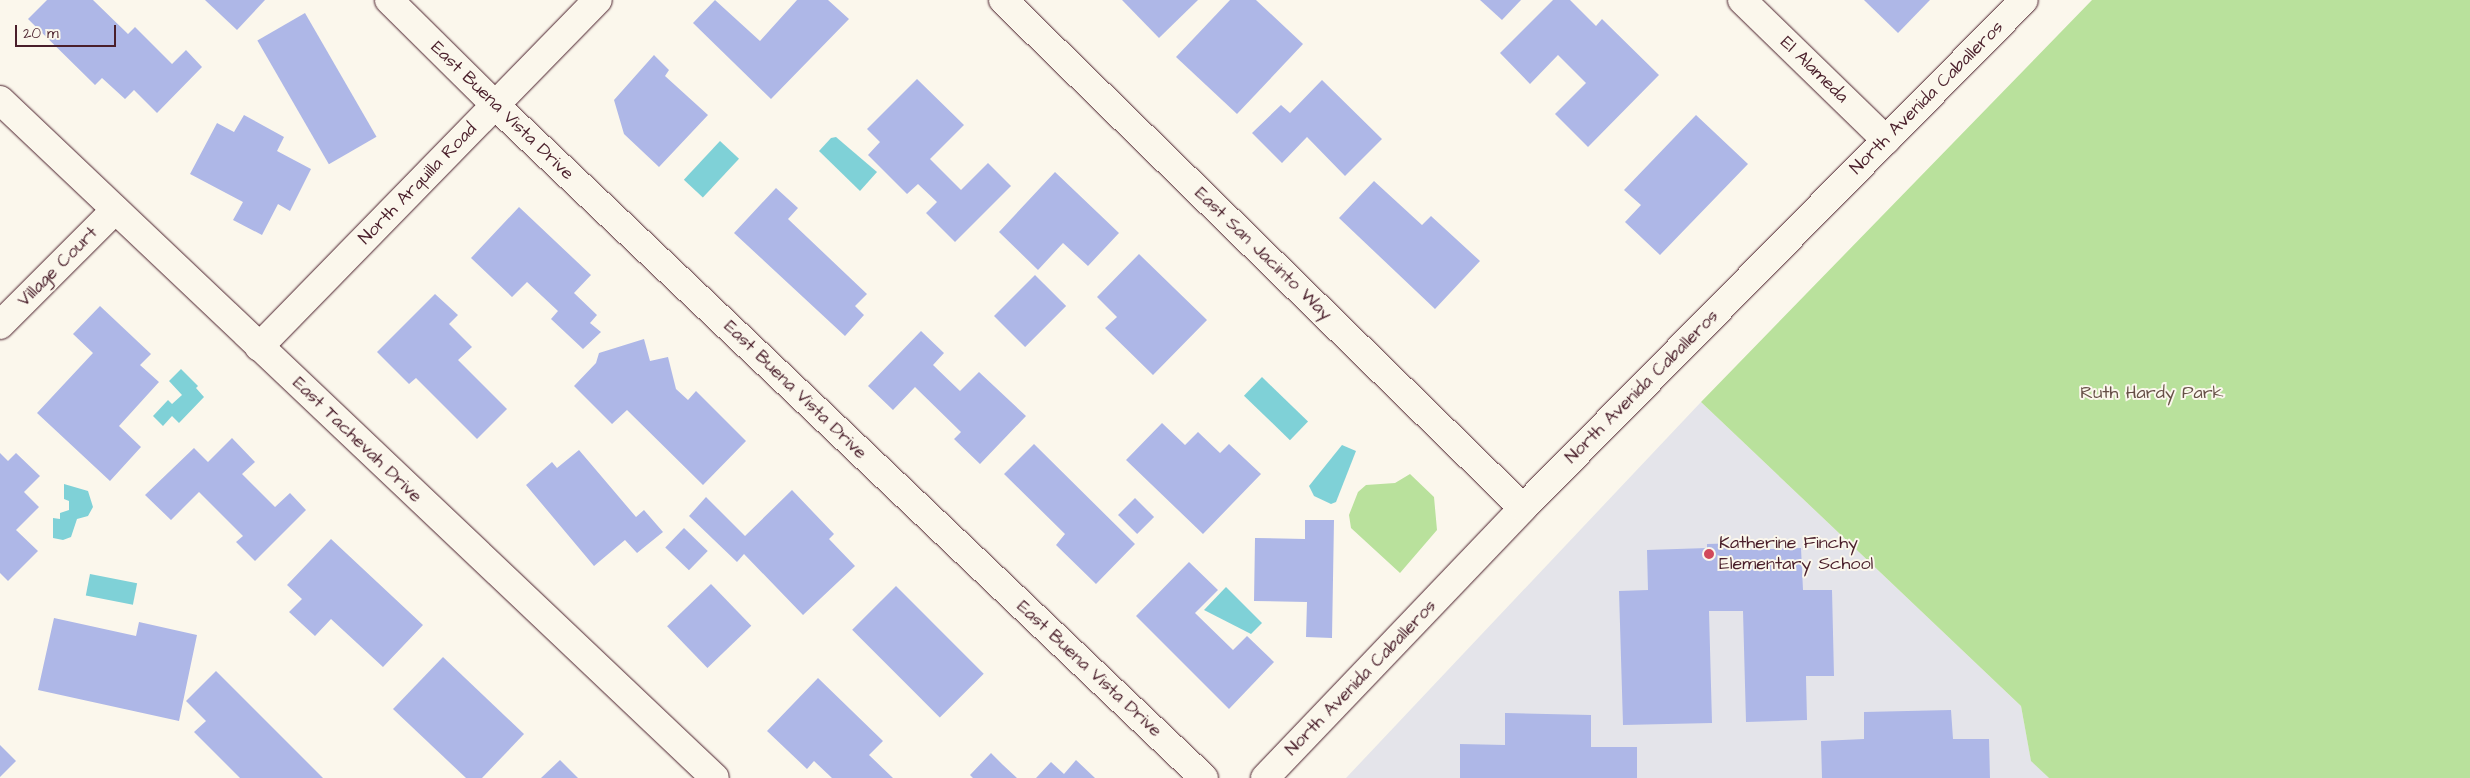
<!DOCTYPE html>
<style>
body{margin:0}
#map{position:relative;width:2470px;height:778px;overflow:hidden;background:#fbf7ec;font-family:"Architects Daughter",sans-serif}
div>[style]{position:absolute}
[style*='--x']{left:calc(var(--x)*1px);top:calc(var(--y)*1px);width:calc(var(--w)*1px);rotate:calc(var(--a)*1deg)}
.built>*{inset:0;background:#e4e4ea}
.green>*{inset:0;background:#b9e19c}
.water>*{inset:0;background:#7fd1d7;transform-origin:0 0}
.building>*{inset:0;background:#aeb7e7;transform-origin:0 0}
.roads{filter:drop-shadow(0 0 1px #4a1f2b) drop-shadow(0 0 1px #4a1f2b)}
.street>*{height:28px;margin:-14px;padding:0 14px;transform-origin:14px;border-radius:14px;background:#fbf7ec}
.secondary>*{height:28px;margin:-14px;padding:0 14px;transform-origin:14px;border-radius:14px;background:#fbf7ec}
.dots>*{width:14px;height:14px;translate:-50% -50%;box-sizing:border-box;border:2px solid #fbf7ec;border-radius:50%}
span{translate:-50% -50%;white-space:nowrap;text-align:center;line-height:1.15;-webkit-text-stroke:4px #fbf7ec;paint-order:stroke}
.street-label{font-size:18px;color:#4a1f2b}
.park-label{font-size:18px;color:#665047}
.poi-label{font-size:18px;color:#4a1f2b}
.left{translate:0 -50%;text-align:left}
.scale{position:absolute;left:15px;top:25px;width:101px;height:22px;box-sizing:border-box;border:2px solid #4a1f2b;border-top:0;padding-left:6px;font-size:15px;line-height:18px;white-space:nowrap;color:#4a1f2b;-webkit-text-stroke:4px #fbf7ec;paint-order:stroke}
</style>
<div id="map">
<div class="built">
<i style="clip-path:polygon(1701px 402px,2021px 706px,2031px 760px,2049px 778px,1346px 778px)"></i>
</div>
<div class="green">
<i style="clip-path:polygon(2092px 0,2470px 0,2470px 778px,2049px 778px,2031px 761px,2021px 706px,1701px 402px)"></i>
<i style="clip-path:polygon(1410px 474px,1434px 497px,1437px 530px,1400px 573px,1351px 528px,1349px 515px,1358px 492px,1366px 485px,1395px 483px)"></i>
</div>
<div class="water">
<i style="clip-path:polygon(836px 137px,877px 172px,860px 191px,819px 151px,831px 138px)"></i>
<i style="left:720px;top:141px;width:26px;height:53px;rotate:43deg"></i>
<i style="clip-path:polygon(181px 369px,198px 386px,196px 388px,204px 397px,179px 423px,172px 416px,163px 426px,153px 416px,168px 400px,172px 404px,182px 395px,169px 381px)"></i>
<i style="left:1262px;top:377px;width:64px;height:26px;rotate:44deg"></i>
<i style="clip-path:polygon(1342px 445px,1356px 451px,1336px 502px,1331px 504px,1314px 496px,1309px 486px)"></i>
<i style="clip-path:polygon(64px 484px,88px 491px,93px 507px,88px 516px,77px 519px,71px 537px,63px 540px,53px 538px,53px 518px,60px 519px,60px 513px,69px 510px,69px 501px,64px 499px)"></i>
<i style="left:90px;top:574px;width:48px;height:22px;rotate:11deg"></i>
<i style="clip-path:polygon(1226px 587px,1262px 623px,1251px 634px,1204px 610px)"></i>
</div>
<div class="building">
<i style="clip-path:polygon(47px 0,93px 0,128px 34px,135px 27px,172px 64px,186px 50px,202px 67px,157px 113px,134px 90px,125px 99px,102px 78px,95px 85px,28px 19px)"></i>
<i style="clip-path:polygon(205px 0,265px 0,237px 30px)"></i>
<i style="clip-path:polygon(715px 0,760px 41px,797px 0,828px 0,849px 19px,771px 99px,693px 23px)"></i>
<i style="clip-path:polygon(1122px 0,1198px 0,1159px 38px)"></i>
<i style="clip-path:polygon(1230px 0,1256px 0,1303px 44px,1237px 114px,1176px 57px)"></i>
<i style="clip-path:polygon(1480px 0,1521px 0,1502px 20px)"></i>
<i style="clip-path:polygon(1553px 0,1570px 0,1596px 26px,1602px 19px,1659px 75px,1588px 147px,1555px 114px,1586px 83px,1558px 55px,1530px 84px,1500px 53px)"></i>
<i style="clip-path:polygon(1864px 0,1930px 0,1898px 33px)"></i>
<i style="left:305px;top:13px;width:143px;height:55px;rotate:60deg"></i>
<i style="clip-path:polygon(654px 55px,669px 70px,665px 76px,708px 115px,659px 167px,624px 134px,614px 100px)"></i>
<i style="clip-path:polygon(917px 79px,964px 125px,930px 159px,961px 190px,988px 163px,1011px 186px,955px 242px,926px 213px,937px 202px,918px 184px,907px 194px,868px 155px,880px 142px,867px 129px)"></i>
<i style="clip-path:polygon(1322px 80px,1382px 139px,1345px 176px,1307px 137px,1282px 163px,1252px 133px,1281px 105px,1290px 113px)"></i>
<i style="clip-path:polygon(244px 115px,284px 137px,277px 151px,311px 169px,290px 211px,278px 204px,262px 235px,233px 220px,243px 202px,190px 174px,217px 123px,234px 132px)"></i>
<i style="clip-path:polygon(1696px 115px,1748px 164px,1660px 255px,1625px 222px,1641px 205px,1624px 190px)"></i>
<i style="clip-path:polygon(1055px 172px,1119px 233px,1088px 266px,1063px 243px,1038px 270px,999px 232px)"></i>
<i style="clip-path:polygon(1374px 181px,1422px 225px,1431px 216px,1480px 261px,1435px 309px,1339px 218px)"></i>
<i style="clip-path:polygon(776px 188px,798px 208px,788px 219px,867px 294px,855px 306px,864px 315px,845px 336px,734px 233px)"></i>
<i style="clip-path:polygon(519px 207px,591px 275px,574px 293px,597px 315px,590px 323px,601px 332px,583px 349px,551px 319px,558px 311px,527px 282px,512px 297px,471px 258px)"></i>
<i style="clip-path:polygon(1139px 254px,1207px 320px,1153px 375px,1105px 328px,1117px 317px,1097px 297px)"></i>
<i style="left:1035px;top:275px;width:44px;height:58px;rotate:45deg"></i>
<i style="clip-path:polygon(435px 294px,458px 315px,449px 324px,472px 347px,458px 360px,507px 409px,477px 439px,416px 378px,409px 384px,377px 352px)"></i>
<i style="clip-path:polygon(100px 306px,151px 354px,140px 365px,159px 382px,119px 426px,141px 447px,110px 481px,37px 413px,93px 353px,73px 334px)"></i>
<i style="clip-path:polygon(921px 331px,944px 353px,933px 365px,960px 391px,979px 372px,1026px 416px,980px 464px,954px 439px,961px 432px,915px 387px,893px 410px,868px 386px)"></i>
<i style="clip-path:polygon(644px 339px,650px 361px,668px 357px,676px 389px,688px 400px,696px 391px,746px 441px,703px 485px,627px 410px,612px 424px,574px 386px,596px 363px,599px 353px)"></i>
<i style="clip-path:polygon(1162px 423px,1185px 445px,1198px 432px,1220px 453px,1229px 444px,1261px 474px,1203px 534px,1126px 460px)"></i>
<i style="clip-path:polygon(232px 438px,255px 462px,242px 474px,275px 507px,290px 493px,306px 510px,255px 561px,236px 542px,243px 536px,199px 492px,171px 520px,145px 495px,194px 448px,208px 462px)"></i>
<i style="clip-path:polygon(1034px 444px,1135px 544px,1096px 584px,1056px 545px,1065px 534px,1004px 474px)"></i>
<i style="clip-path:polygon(579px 450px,636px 517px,644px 510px,663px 532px,637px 553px,625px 540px,594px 566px,526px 485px,552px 462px,557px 468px)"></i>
<i style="clip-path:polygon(0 453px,8px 461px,16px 453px,40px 476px,24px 492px,39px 507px,16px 530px,38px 551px,8px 581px,0 573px)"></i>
<i style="clip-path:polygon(792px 490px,834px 534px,829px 539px,855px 566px,803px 615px,744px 554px,737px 562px,689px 516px,706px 497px,745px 536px)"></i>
<i style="left:1135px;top:498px;width:27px;height:24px;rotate:45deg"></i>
<i style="clip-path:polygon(1305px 520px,1334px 520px,1332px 638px,1306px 637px,1307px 602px,1254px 601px,1255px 538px,1305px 539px)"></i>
<i style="left:684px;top:528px;width:33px;height:27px;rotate:44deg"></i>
<i style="clip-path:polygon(331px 539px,423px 625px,383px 667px,331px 619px,315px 636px,289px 612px,302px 599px,287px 585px)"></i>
<i style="clip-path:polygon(1742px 543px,1742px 550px,1801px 548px,1803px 590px,1832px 590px,1834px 676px,1806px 676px,1807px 720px,1746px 722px,1743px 611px,1709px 611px,1712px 723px,1623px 725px,1619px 591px,1648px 590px,1647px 550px,1707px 548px,1707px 544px)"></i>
<i style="clip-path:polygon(1189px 562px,1218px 590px,1195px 613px,1233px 650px,1247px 636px,1274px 662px,1229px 709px,1136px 616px)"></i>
<i style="left:711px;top:584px;width:58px;height:61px;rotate:46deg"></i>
<i style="left:896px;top:586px;width:124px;height:62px;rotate:45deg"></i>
<i style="clip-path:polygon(54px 618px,136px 636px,139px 622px,197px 635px,179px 721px,38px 690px)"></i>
<i style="clip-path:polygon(443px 657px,524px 734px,482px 778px,466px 778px,393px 709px)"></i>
<i style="clip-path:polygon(216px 671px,323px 778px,240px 778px,194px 732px,206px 721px,186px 701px)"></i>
<i style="clip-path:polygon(818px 678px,883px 741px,869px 755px,893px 778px,832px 778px,814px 761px,807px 769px,767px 731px)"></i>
<i style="clip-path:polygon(1951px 710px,1953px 739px,1989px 739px,1990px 778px,1822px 778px,1821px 741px,1864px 739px,1864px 712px)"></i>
<i style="clip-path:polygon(1505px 713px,1591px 715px,1591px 747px,1637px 747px,1637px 778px,1460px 778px,1460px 744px,1505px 745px)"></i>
<i style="clip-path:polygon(0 745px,16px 761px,0 777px)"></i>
<i style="clip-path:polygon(991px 753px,1003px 765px,1017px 778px,973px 778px,970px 775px)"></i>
<i style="clip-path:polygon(560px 760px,578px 778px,541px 778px)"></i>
<i style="clip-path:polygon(1076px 760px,1095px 778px,1036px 778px,1051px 762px,1064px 774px)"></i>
</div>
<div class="roads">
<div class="street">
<i style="--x:389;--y:0;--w:151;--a:44.7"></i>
<i style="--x:496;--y:106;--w:976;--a:43.51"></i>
<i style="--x:1003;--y:0;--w:727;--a:44.33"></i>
<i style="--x:1742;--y:0;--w:201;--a:44.2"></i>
<i style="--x:0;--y:325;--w:163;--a:-45"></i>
<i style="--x:259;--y:347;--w:485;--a:-45.7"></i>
</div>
<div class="secondary">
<i style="--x:0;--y:100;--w:985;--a:43.48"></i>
<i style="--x:1265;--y:778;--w:373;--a:-46.3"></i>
<i style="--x:1523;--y:508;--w:713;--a:-45.4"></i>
</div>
</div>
<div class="dots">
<i style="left:1709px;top:554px;background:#d1495b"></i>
</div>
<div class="street-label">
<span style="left:1814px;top:70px;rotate:44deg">El Alameda</span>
<span style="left:1927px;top:98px;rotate:-45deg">North Avenida Caballeros</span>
<span style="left:502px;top:111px;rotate:44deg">East Buena Vista Drive</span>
<span style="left:418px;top:184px;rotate:-46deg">North Arquilla Road</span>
<span style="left:1263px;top:254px;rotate:44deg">East San Jacinto Way</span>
<span style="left:58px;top:267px;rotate:-45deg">Village Court</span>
<span style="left:1642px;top:387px;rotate:-45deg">North Avenida Caballeros</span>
<span style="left:795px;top:390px;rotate:44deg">East Buena Vista Drive</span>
<span style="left:357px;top:440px;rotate:44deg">East Tachevah Drive</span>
<span style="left:1089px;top:669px;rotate:43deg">East Buena Vista Drive</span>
<span style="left:1361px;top:678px;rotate:-46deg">North Avenida Caballeros</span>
</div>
<div class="park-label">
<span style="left:2152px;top:393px">Ruth Hardy Park</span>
</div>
<div class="poi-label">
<span class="left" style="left:1719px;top:554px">Katherine Finchy<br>Elementary School</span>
</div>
<div class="scale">20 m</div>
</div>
